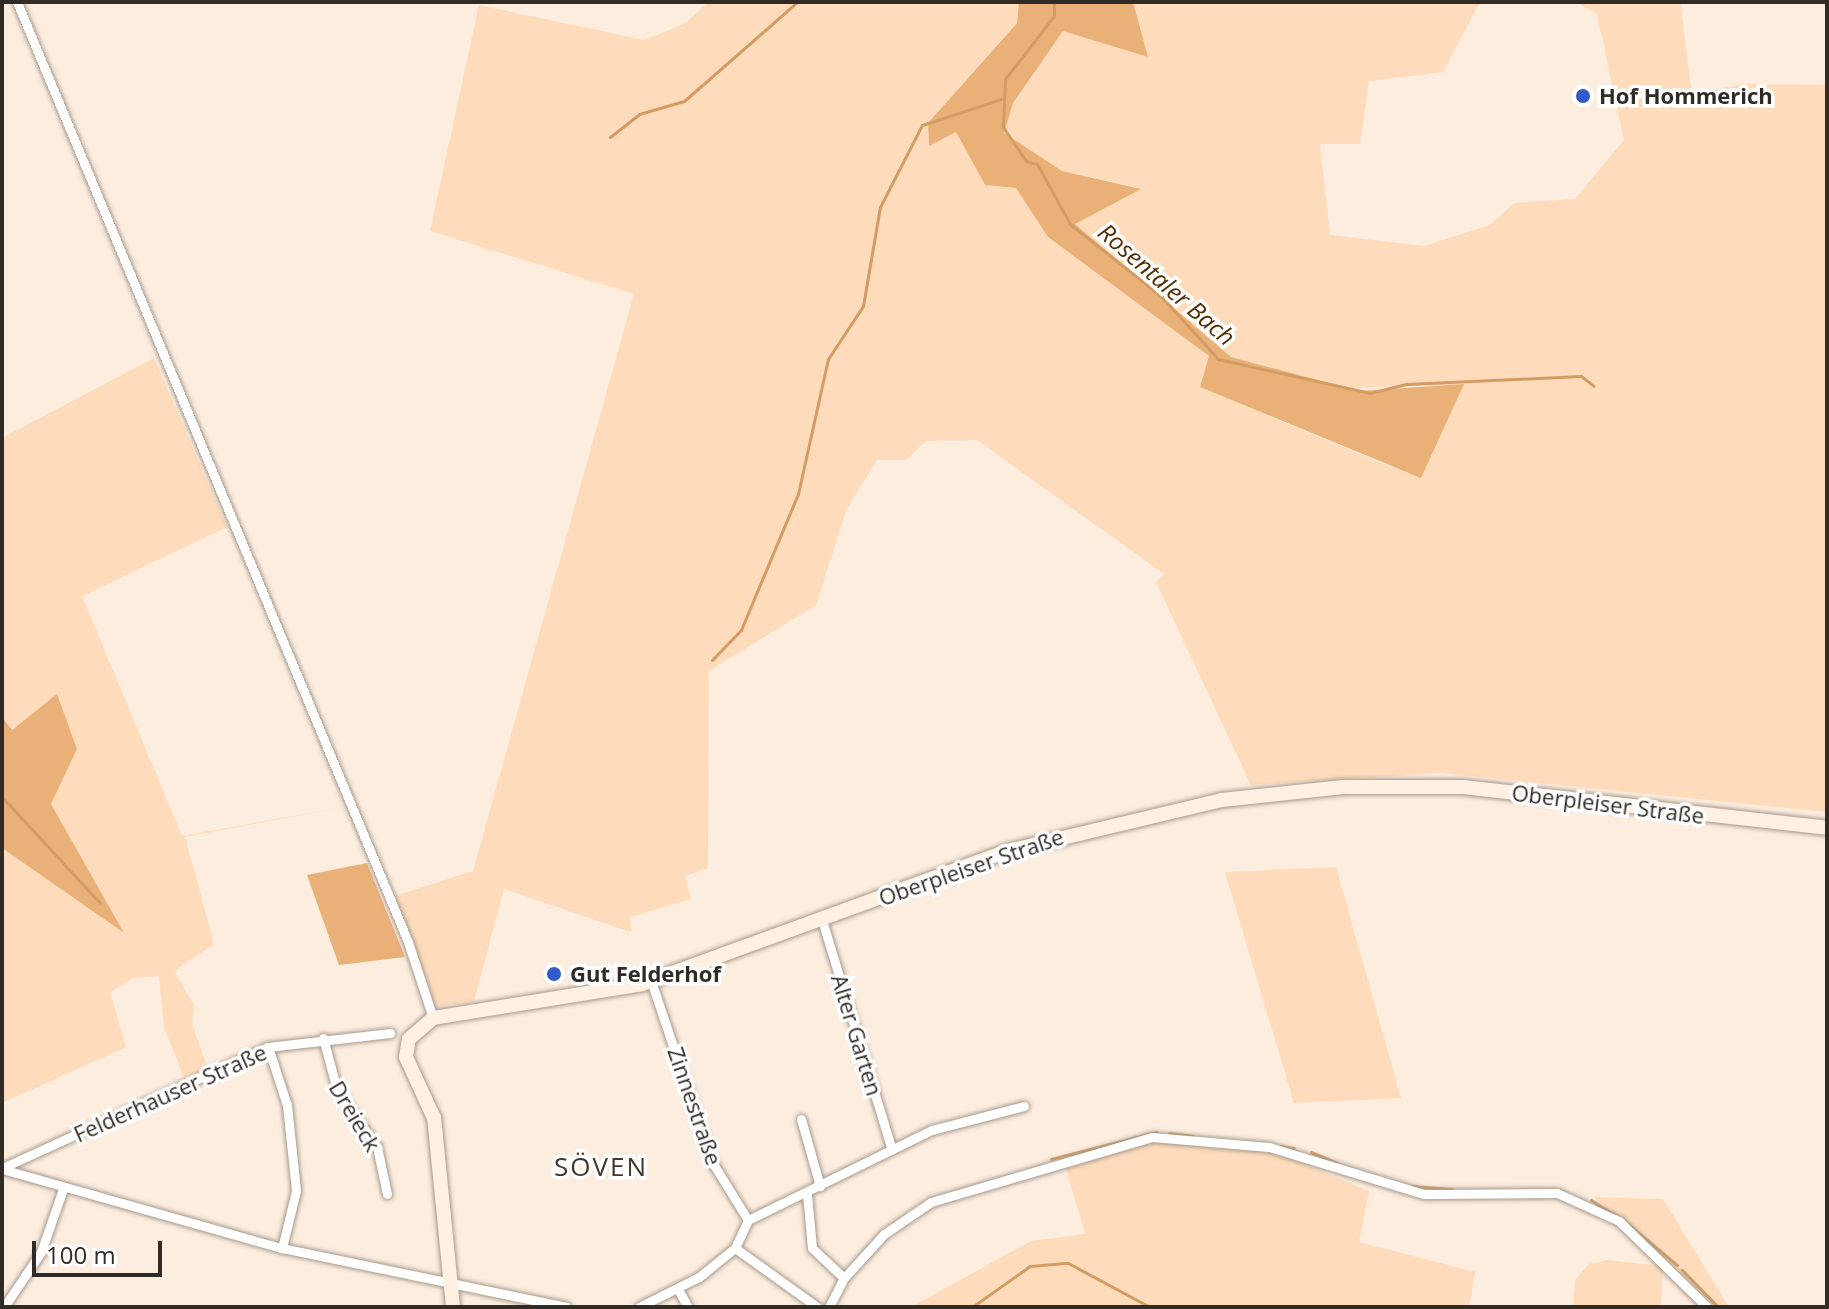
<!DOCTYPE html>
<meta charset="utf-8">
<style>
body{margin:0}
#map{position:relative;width:1829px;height:1309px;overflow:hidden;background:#fceddf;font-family:"Open Sans",sans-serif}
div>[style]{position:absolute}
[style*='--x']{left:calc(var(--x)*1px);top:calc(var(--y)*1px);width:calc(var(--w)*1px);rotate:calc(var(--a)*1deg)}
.green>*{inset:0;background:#fedcbb}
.forest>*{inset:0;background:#e9b178}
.stream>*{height:3px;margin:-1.5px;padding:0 1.5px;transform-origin:1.5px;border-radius:1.5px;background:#d39c64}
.roads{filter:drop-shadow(0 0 2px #a7998c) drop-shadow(0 0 2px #a7998c)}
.street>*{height:9px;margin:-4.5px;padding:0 4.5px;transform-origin:4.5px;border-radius:4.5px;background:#fff}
.secondary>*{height:14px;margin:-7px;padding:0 7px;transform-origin:7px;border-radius:7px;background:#fff0e1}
.dots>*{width:22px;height:22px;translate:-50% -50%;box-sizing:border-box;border:4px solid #fff;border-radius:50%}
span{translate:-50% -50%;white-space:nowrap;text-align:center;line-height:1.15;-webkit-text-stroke:7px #fff;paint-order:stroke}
.poi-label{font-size:22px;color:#312b26;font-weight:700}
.left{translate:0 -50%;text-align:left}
.street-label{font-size:22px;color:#312b26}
.water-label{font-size:24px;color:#532f00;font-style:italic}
.quarter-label{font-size:26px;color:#42372b;letter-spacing:2px}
.frame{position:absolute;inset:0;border:4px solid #312b26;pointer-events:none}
.scale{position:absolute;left:32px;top:1241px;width:130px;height:36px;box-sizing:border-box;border:4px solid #312b26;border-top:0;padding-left:10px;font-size:24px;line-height:28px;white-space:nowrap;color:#312b26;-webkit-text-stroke:6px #fff;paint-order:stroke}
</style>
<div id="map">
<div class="green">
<i style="clip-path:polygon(709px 2px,1019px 2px,1017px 22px,928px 123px,929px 146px,956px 132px,985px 185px,1016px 188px,1048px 237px,1210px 356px,1200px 387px,1393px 468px,1463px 385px,1347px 388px,1230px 357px,1075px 224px,1140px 188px,1060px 170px,1003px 133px,1013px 103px,1063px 30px,1147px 57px,1133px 2px,1480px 2px,1443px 72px,1369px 81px,1360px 144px,1320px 144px,1330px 235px,1424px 246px,1490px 225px,1514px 203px,1575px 199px,1624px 140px,1597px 14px,1576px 2px,1680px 2px,1692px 94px,1744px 84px,1827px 85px,1827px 812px,1441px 773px,1251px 785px,1156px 582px,1164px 574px,977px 440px,926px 441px,906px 460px,877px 460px,847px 508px,816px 605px,709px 671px,708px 868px,685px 876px,691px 899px,630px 917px,631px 932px,504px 889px,474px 1001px,434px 1007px,395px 896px,473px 871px,634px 294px,430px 231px,479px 5px,644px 40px,684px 24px)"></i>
<i style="clip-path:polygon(154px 358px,227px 527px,82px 596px,182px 836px,344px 807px,185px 837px,214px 944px,174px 971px,194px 1005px,192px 1024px,208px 1068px,185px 1079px,164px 1028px,159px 976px,133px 978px,110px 992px,126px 1047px,2px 1103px,2px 848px,122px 932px,51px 804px,77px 749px,57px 695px,11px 730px,2px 717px,2px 438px)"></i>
<i style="clip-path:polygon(1336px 867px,1401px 1098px,1294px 1103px,1225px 872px)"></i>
<i style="clip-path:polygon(1156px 1141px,1272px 1151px,1369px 1191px,1359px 1242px,1475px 1272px,1469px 1307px,911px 1307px,1031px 1241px,1085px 1234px,1065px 1165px)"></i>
<i style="clip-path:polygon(1594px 1197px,1663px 1199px,1729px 1307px,1716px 1307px)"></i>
<i style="clip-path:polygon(1607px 1260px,1663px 1266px,1661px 1307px,1573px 1307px,1575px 1280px,1589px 1264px)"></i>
</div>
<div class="forest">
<i style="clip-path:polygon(1019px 2px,1133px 2px,1148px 57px,1063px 31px,1013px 103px,1004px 133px,1062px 171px,1141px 189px,1075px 224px,1231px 357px,1359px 391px,1464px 384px,1421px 478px,1200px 387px,1209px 356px,1048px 237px,1016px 188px,985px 185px,956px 132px,929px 146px,928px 123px,1017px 23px)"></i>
<i style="clip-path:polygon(57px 694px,77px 749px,51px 804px,124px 933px,2px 848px,2px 717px,12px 730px)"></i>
<i style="clip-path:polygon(367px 863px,405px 957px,339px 965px,307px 875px)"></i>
</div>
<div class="stream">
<i style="--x:1054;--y:2;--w:14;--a:90"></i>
<i style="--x:1054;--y:16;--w:80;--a:127.9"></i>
<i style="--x:1005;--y:79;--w:48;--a:92.4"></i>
<i style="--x:1003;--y:127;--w:41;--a:55.9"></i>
<i style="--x:1026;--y:161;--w:11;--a:15"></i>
<i style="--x:1037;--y:164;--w:68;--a:61.2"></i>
<i style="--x:1070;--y:224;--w:116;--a:38.4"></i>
<i style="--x:1161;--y:296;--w:85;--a:47.9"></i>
<i style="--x:1218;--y:359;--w:156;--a:12.6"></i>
<i style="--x:1370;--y:393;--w:38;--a:-14"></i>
<i style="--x:1407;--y:384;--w:174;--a:-2.6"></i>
<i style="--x:1581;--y:376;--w:16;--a:38"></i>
<i style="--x:610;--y:137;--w:37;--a:-38"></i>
<i style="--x:639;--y:114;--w:47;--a:-16.1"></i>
<i style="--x:684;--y:101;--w:150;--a:-41.2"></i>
<i style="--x:712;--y:660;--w:42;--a:-46"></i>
<i style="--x:741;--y:630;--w:147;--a:-67.3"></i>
<i style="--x:798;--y:494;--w:138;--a:-77.5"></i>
<i style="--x:828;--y:359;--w:64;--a:-56.6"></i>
<i style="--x:863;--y:306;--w:100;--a:-80.3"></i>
<i style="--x:880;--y:207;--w:92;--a:-62.9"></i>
<i style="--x:922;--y:125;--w:83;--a:-18.2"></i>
<i style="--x:2;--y:797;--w:144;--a:47.2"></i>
<i style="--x:1169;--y:1133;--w:24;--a:7"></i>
<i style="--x:1280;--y:1146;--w:14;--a:8"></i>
<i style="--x:1311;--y:1152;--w:28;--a:23"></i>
<i style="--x:1051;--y:1159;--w:109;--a:-14.3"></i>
<i style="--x:1412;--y:1186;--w:40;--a:4.3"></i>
<i style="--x:1591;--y:1200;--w:28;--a:32"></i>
<i style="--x:1628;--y:1224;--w:64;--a:39.9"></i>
<i style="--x:1682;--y:1270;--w:49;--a:45.8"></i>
<i style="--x:972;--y:1307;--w:71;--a:-35.3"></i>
<i style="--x:1030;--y:1266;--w:38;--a:-5"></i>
<i style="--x:1068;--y:1263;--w:93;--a:28.2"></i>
</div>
<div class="roads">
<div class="street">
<i style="--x:17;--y:2;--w:1018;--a:67.41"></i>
<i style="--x:408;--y:942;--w:80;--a:71.8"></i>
<i style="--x:822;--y:920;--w:240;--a:73.1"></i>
<i style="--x:323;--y:1038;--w:54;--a:74.9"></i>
<i style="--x:337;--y:1090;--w:70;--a:54.9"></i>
<i style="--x:377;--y:1147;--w:48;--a:78"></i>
<i style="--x:268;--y:1047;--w:61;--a:71.9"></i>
<i style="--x:287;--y:1105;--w:86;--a:84"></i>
<i style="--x:296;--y:1191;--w:59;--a:103.8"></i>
<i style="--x:801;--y:1119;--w:70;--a:74.2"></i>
<i style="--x:2;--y:1168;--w:292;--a:-24.5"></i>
<i style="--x:268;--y:1047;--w:123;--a:-6.5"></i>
<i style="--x:2;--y:1169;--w:291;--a:15.8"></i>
<i style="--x:282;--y:1248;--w:290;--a:11.7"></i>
<i style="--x:807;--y:1194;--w:54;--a:84.7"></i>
<i style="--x:812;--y:1248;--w:44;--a:43.2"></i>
<i style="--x:748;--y:1220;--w:205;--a:-26.1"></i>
<i style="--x:932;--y:1130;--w:95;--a:-14.6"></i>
<i style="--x:735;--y:1248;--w:101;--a:35.7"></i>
<i style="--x:679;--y:1291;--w:18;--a:61"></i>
<i style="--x:4;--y:1307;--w:66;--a:-56.1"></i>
<i style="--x:41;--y:1252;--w:67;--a:-70.8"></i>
<i style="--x:639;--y:1307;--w:67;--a:-26.6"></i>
<i style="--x:699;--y:1277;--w:46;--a:-38.9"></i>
<i style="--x:735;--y:1248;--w:31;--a:-65"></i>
<i style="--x:748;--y:1220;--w:68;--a:-121.8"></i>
<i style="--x:712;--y:1162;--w:191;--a:-108.6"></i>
<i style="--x:829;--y:1307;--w:33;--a:-63"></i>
<i style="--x:844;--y:1278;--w:59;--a:-47.7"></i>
<i style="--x:884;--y:1234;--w:57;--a:-34.2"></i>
<i style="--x:931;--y:1202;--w:230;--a:-16.4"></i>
<i style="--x:1152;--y:1137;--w:117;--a:4.9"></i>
<i style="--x:1269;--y:1147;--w:162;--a:16.9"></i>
<i style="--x:1424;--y:1194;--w:133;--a:-0.4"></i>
<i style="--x:1557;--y:1193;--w:68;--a:24.3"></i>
<i style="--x:1619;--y:1221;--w:123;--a:44.3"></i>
</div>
<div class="secondary">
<i style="--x:453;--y:1307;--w:190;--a:-95.7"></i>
<i style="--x:434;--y:1118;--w:67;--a:-114.7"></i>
<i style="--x:406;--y:1057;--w:18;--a:-81"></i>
<i style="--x:409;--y:1039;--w:32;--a:-41"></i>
<i style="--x:433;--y:1018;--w:212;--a:-9.2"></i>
<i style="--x:642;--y:984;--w:389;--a:-20"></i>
<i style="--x:1008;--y:851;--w:220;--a:-13.4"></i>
<i style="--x:1222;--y:800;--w:122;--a:-6.1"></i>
<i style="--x:1343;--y:787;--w:120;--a:0"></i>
<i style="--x:1463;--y:787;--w:366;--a:6.4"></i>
</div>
</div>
<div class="dots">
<i style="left:1583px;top:96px;background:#325aca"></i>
<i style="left:554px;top:974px;background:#325aca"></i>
</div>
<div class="poi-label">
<span class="left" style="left:1599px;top:96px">Hof Hommerich</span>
<span class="left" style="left:570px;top:974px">Gut Felderhof</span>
</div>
<div class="street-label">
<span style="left:1608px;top:804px;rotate:7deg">Oberpleiser Straße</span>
<span style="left:971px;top:867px;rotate:-19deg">Oberpleiser Straße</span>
<span style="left:857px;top:1035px;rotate:73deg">Alter Garten</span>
<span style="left:170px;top:1093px;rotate:-24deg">Felderhauser Straße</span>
<span style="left:695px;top:1106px;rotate:71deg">Zinnestraße</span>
<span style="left:355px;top:1116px;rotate:59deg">Dreieck</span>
</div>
<div class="water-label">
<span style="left:1167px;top:284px;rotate:41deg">Rosentaler Bach</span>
</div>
<div class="quarter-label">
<span style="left:601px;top:1167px">SÖVEN</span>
</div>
<div class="frame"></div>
<div class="scale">100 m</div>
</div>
